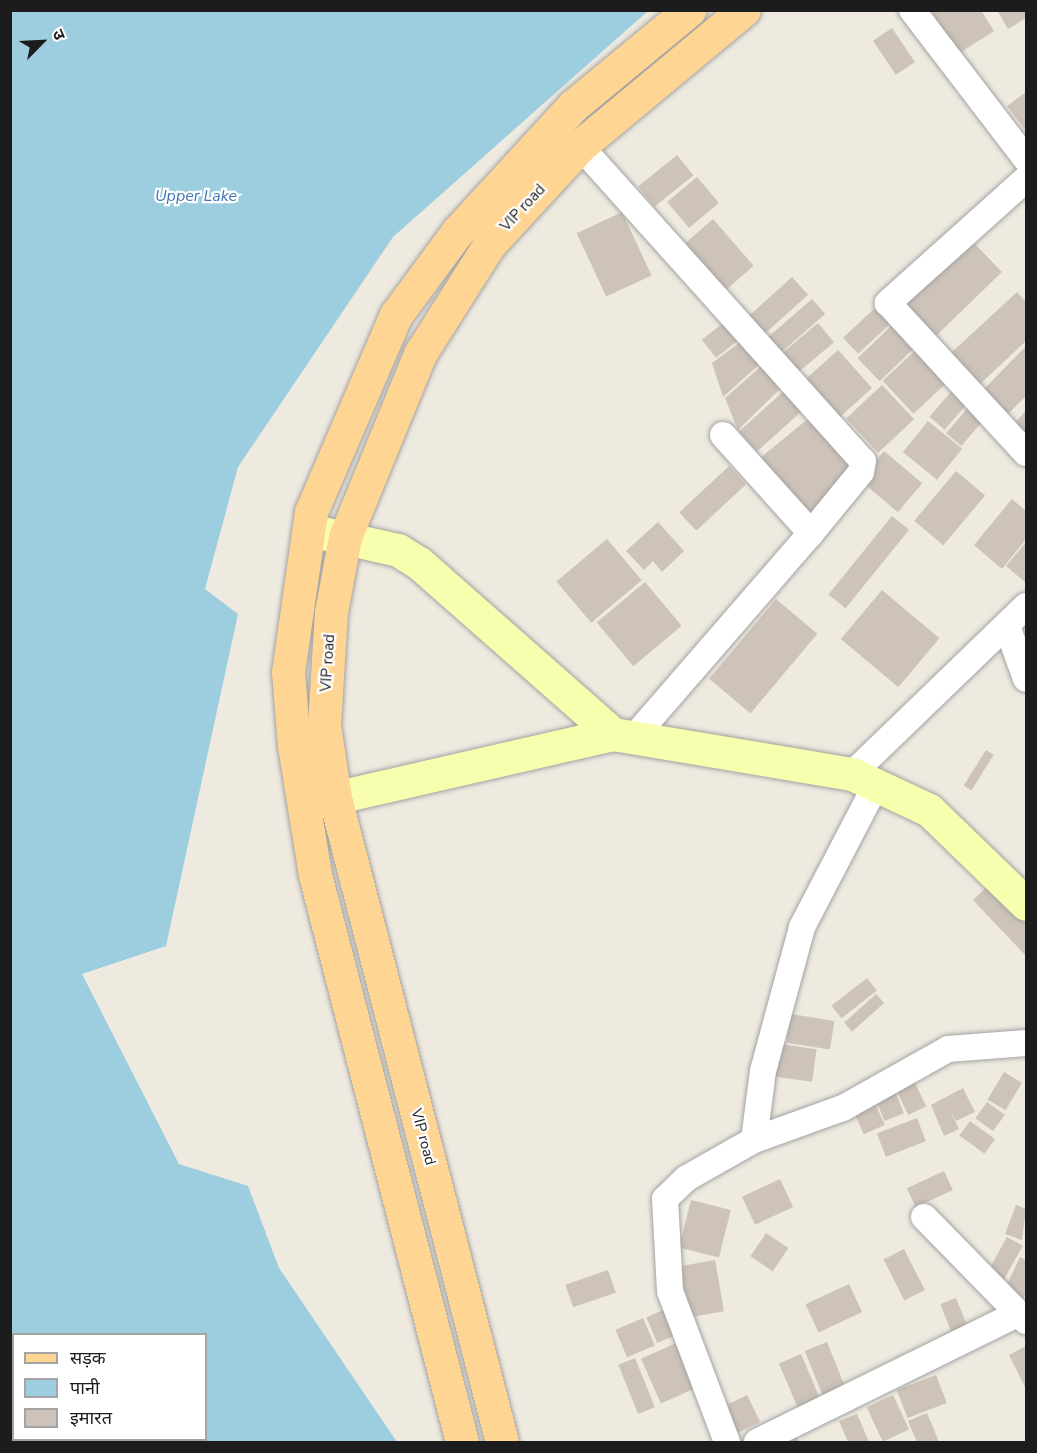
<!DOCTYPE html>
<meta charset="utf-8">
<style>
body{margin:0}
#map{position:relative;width:1037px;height:1453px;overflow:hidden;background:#eeeae0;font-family:"Nunito Sans","Noto Sans Devanagari",sans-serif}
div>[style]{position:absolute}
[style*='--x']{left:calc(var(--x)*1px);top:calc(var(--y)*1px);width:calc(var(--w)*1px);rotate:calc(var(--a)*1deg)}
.water>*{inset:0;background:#9dcee0}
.building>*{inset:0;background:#cec3b9;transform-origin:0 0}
.roads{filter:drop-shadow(0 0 2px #a3a3a3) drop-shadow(0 0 2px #a3a3a3)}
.street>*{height:26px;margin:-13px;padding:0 13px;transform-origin:13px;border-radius:13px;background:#fff}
.secondary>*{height:33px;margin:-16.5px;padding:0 16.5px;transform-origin:16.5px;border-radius:16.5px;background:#f7feae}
.primary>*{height:33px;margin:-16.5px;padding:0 16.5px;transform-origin:16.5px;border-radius:16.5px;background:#ffd594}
span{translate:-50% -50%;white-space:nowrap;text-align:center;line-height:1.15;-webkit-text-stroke:4.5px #fff;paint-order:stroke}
.street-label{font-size:15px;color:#1c1c1c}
.water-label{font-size:16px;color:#4276b2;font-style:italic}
.frame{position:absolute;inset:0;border:12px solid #1c1c1c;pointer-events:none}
.legend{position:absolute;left:12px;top:1333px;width:195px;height:108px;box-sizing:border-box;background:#fff;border:2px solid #a4a4a4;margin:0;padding:8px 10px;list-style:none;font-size:18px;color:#1c1c1c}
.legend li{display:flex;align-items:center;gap:12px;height:30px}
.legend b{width:30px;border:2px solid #a4a4a4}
.north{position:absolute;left:12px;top:12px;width:60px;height:60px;-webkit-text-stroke:4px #fff;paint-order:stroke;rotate:66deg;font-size:16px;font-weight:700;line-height:24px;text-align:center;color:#1c1c1c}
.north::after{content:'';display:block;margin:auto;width:21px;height:27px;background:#1c1c1c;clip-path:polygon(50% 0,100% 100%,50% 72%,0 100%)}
</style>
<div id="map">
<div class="water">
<i style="clip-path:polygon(evenodd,10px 11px,648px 11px,393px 237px,238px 467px,205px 589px,238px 614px,166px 946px,82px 974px,179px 1164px,248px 1186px,279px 1268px,397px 1442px,11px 1442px,10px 11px,14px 1334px,206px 1334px,206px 1440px,14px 1440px,14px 1334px)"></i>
</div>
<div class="building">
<i style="clip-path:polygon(931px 10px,981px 10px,994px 31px,958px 54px)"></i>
<i style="clip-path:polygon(997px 10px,1026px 10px,1026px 18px,1008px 29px)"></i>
<i style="left:892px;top:28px;width:41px;height:23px;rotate:56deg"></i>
<i style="clip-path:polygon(1026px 92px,1026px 131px,1007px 106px)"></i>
<i style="left:677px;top:155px;width:26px;height:50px;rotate:51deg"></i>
<i style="left:697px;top:177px;width:34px;height:39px;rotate:50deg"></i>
<i style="left:622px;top:212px;width:70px;height:50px;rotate:65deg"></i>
<i style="left:713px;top:219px;width:62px;height:44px;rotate:49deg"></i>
<i style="left:970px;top:239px;width:46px;height:98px;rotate:46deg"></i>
<i style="left:792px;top:277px;width:24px;height:59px;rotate:48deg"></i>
<i style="clip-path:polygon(1017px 292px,1026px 302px,1026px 341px,980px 384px,951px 353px)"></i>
<i style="left:812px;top:299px;width:20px;height:58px;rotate:49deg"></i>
<i style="left:876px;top:307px;width:22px;height:45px;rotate:47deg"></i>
<i style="left:727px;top:320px;width:23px;height:32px;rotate:52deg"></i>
<i style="left:818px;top:323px;width:25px;height:53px;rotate:50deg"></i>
<i style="left:892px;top:325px;width:32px;height:48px;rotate:46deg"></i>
<i style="clip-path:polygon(746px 338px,763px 361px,723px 397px,712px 363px)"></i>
<i style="left:920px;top:346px;width:45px;height:51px;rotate:47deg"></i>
<i style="clip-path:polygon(1026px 346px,1026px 396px,1008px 414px,984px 389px)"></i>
<i style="left:838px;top:350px;width:51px;height:52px;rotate:48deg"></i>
<i style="clip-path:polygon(766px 362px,785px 384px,738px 430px,725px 398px)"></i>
<i style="left:882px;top:385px;width:47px;height:49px;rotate:47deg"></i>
<i style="left:957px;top:385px;width:20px;height:42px;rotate:41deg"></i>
<i style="left:785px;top:390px;width:27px;height:62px;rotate:48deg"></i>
<i style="left:973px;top:402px;width:20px;height:41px;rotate:41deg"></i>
<i style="clip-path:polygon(1026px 410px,1026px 442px,1011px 428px)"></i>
<i style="clip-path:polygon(814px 414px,858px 468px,811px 518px,759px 459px)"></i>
<i style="left:928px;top:421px;width:44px;height:40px;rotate:39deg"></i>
<i style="left:884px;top:451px;width:50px;height:38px;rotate:40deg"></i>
<i style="left:729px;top:466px;width:25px;height:68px;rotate:47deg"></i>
<i style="left:956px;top:471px;width:38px;height:65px;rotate:40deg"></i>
<i style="clip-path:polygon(1012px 499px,1026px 511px,1026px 539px,1002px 569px,974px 545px)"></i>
<i style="left:892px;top:516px;width:22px;height:101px;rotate:39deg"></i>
<i style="clip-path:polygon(658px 522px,684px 551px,662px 572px,653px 561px,644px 570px,626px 551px)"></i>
<i style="left:607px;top:539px;width:54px;height:66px;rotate:50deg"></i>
<i style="clip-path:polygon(1026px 542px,1026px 583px,1006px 566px)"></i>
<i style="left:645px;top:582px;width:57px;height:63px;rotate:50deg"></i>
<i style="left:882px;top:590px;width:75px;height:64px;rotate:40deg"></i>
<i style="left:776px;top:599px;width:54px;height:104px;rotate:40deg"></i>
<i style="left:986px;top:750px;width:9px;height:42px;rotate:32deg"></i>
<i style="clip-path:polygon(990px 884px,1026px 922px,1026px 956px,973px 900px)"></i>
<i style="left:867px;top:978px;width:16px;height:45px;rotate:52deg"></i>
<i style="left:876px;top:994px;width:12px;height:43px;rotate:48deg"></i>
<i style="left:791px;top:1014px;width:44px;height:29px;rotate:9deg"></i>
<i style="left:780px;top:1044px;width:37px;height:33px;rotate:8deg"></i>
<i style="left:1004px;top:1072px;width:21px;height:32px;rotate:31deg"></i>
<i style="left:914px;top:1081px;width:28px;height:20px;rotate:64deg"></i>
<i style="clip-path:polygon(963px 1088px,975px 1112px,956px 1121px,948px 1106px,959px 1129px,944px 1136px,931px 1105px)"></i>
<i style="left:895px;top:1091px;width:24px;height:21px;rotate:68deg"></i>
<i style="left:987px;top:1102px;width:22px;height:20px;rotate:36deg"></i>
<i style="left:875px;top:1103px;width:24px;height:23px;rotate:66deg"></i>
<i style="left:917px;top:1118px;width:25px;height:43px;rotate:69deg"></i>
<i style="left:970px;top:1121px;width:31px;height:18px;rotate:36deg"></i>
<i style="left:944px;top:1171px;width:21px;height:41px;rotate:65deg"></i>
<i style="left:780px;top:1179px;width:31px;height:42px;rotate:65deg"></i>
<i style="left:691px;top:1200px;width:41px;height:49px;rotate:14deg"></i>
<i style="clip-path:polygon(1016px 1205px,1026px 1209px,1022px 1240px,1005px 1234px)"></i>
<i style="left:766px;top:1233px;width:27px;height:28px;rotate:34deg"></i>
<i style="left:1007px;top:1237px;width:18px;height:41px;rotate:29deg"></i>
<i style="left:904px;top:1249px;width:46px;height:23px;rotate:63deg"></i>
<i style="clip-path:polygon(1020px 1257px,1026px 1260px,1026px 1292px,1021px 1304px,1002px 1295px)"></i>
<i style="left:715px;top:1260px;width:52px;height:36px;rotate:80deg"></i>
<i style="left:608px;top:1270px;width:24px;height:45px;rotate:71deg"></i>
<i style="left:849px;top:1284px;width:31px;height:48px;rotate:65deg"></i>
<i style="left:956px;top:1298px;width:37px;height:17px;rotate:68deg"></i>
<i style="left:673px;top:1306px;width:28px;height:29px;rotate:67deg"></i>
<i style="left:643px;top:1318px;width:30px;height:30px;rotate:67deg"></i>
<i style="left:683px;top:1340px;width:49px;height:46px;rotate:66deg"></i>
<i style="left:827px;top:1342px;width:56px;height:24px;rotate:68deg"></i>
<i style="clip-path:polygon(1026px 1346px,1026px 1389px,1009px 1355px)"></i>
<i style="left:801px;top:1354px;width:59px;height:24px;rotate:67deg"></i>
<i style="left:635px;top:1358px;width:53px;height:18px;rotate:68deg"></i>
<i style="left:936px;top:1375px;width:30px;height:42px;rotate:69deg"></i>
<i style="left:747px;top:1395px;width:30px;height:34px;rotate:64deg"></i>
<i style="left:893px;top:1395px;width:38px;height:29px;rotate:65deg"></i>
<i style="clip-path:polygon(927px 1413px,939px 1442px,917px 1442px,908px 1421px)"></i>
<i style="clip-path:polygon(857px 1414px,869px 1442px,848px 1442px,839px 1421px)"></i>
<i style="clip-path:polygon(795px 1434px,799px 1442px,784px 1442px)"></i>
</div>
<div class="roads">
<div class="street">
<i style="--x:912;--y:10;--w:188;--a:52.6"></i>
<i style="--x:580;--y:146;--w:423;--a:48.1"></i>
<i style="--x:863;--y:461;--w:11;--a:100"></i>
<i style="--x:861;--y:472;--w:79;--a:129.3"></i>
<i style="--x:811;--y:533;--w:266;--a:130.9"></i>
<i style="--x:1026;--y:179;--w:186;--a:138.1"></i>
<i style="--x:888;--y:303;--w:204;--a:47.4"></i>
<i style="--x:723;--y:435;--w:132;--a:48.1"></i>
<i style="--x:1007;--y:626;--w:56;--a:70.3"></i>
<i style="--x:852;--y:774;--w:242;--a:-44"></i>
<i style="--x:754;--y:1140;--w:70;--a:-82.6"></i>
<i style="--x:763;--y:1071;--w:149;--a:-74.8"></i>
<i style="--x:802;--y:927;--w:160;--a:-62.5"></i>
<i style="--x:924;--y:1217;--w:146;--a:45.6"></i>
<i style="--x:727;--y:1442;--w:161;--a:-110.7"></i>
<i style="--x:670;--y:1291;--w:92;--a:-93.1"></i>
<i style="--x:665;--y:1199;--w:30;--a:-44"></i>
<i style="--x:687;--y:1178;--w:77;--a:-29.6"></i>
<i style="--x:754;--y:1140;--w:95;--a:-19.8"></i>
<i style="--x:843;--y:1108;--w:120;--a:-29.3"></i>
<i style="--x:948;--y:1049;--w:78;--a:-4.4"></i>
<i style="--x:757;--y:1442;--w:290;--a:-26.2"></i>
</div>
<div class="secondary">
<i style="--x:309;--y:530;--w:91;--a:12.7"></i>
<i style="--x:398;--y:550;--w:25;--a:32"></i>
<i style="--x:419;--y:563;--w:259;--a:41.4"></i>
<i style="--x:613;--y:734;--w:242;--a:9.5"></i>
<i style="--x:852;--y:774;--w:85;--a:25.1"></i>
<i style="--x:929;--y:810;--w:135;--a:44.1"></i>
<i style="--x:307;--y:804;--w:314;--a:-12.9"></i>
</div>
<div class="primary">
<i style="--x:462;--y:1442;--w:586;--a:-104.53"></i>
<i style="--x:315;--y:875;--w:131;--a:-99.2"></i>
<i style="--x:294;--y:746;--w:74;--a:-94.6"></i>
<i style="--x:288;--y:672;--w:162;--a:-81.8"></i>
<i style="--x:311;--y:512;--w:215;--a:-66.7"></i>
<i style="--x:396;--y:315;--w:104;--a:-53.6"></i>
<i style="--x:458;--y:231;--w:170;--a:-47.4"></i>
<i style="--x:573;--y:106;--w:151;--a:-39.6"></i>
<i style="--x:502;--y:1442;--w:665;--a:-104.54"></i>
<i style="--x:335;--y:798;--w:74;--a:-98.6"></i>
<i style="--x:324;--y:725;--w:113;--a:-86.5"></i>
<i style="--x:331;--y:612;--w:76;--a:-79.4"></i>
<i style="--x:345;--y:537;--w:198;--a:-67.7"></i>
<i style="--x:420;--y:354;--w:129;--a:-57.7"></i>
<i style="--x:489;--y:245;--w:134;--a:-47.4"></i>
<i style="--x:580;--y:146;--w:213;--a:-39.7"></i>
</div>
</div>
<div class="street-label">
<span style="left:523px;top:208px;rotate:-47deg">VIP road</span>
<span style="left:328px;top:663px;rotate:-86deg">VIP road</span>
<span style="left:423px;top:1137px;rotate:75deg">VIP road</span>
</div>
<div class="water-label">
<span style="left:196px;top:196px">Upper Lake</span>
</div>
<div class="frame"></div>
<ul class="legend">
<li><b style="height:8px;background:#ffd594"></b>सड़क</li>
<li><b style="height:16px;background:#9dcee0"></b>पानी</li>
<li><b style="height:16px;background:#cec3b9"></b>इमारत</li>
</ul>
<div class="north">उ</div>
</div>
